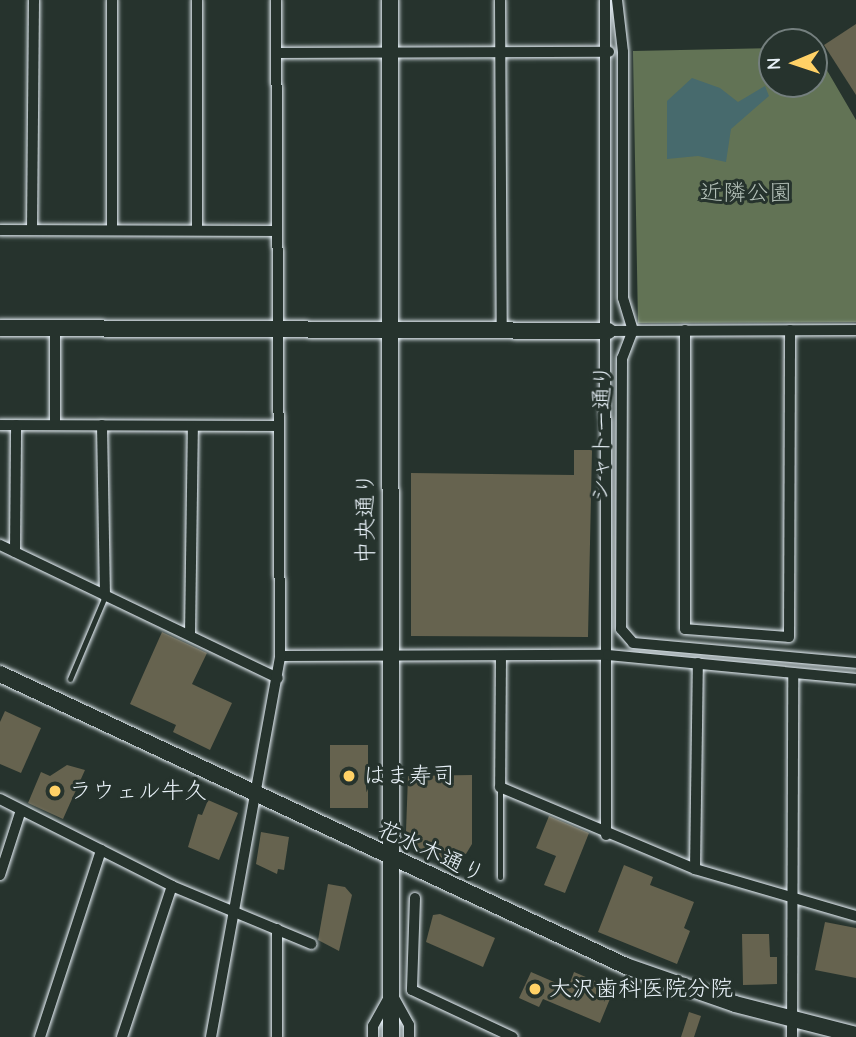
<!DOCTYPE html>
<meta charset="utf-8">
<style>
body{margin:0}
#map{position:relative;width:856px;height:1037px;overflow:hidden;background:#26332d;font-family:"Comic Neue","Klee One",sans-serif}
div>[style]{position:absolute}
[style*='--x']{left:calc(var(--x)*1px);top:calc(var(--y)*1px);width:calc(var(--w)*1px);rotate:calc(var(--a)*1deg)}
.green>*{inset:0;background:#627355}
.water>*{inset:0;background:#476a6d}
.building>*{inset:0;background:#66634f;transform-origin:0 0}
.roads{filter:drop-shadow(0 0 2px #e8f1f8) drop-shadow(0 0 2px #e8f1f8)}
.lane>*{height:5px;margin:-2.5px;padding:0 2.5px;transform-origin:2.5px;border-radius:2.5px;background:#26332d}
.street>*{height:10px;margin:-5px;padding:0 5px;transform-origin:5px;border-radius:5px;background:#26332d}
.secondary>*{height:16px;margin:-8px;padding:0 8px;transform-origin:8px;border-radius:8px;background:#26332d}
.dots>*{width:19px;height:19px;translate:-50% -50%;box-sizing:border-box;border:4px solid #26332d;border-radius:50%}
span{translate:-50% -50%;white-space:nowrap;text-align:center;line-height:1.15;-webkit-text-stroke:6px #26332d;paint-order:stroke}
.park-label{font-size:23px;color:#b2bfb7}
.street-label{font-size:23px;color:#e8f1f8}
.poi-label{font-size:23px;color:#e8f1f8}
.left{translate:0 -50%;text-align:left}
.north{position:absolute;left:758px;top:28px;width:70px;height:70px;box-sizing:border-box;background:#26332d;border:2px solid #747f7e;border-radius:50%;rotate:268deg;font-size:19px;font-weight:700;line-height:28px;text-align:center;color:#e8f1f8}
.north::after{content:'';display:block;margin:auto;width:24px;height:32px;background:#ffd166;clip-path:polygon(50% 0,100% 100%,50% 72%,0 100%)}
</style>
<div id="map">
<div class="green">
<i style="clip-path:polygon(772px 48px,772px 84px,814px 84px,814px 48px,856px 120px,856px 322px,638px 323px,633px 51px)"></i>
</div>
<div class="water">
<i style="clip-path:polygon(692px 78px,720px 88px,738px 102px,765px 86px,769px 96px,731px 129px,726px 162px,698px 156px,667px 159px,667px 101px)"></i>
</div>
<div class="building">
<i style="clip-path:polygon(856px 24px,856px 95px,824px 45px)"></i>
<i style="clip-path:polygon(574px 450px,592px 450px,588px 637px,411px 636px,411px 473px,574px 475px)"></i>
<i style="clip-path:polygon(162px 632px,207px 653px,192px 684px,232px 703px,210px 750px,173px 732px,176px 725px,130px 704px)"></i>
<i style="clip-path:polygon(5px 711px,41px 728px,21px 773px,0 764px,0 722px)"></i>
<i style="left:330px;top:745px;width:38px;height:63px"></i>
<i style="clip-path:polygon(67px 765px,85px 770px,63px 819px,28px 803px,41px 772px,50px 776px)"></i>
<i style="clip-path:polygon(472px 775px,472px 844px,458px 867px,417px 847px,406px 831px,408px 776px)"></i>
<i style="clip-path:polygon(208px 800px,238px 813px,219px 860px,188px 847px,198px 814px,202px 815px)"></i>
<i style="clip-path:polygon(549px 816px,589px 833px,565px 893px,544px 885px,556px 856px,536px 848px)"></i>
<i style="clip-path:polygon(261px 832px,289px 837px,284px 870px,278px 869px,277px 874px,256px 864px)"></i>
<i style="clip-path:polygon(624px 865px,653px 877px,650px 885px,694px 902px,684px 928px,690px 931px,677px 964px,598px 932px)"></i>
<i style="clip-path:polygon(328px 884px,345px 887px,352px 895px,339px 951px,318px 940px)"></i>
<i style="clip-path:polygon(440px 914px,495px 938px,483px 967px,426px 942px,433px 915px)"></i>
<i style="clip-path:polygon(825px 922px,856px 928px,856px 978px,815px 970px)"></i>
<i style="clip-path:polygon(742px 934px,769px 934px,770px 957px,777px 957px,777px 984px,743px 985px)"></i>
<i style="clip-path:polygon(531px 972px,568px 988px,574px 972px,614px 989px,600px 1023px,543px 999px,539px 1007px,519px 998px)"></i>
<i style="clip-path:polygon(689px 1012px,701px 1016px,694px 1037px,681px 1037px)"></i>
</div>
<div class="roads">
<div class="lane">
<i style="--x:70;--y:679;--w:90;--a:-67.1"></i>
<i style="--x:500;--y:877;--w:90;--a:-90"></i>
</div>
<div class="street">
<i style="--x:112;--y:0;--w:229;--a:90"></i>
<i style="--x:500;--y:0;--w:331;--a:89.7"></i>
<i style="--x:605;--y:0;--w:835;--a:89.93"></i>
<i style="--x:617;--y:0;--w:52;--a:83.4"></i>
<i style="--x:623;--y:52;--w:246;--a:90"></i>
<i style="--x:623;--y:298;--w:34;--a:73"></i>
<i style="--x:633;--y:330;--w:30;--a:111"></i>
<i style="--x:622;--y:358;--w:271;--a:90.2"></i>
<i style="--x:621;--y:629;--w:18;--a:49"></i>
<i style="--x:633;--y:643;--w:224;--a:5.1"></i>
<i style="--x:278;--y:53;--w:331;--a:-0.2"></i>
<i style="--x:0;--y:230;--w:276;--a:0.2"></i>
<i style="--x:32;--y:230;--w:230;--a:-89.5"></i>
<i style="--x:197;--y:230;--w:230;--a:-90"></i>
<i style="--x:55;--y:329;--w:96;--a:90"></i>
<i style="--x:685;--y:330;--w:299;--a:90"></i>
<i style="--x:685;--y:629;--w:104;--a:4.4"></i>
<i style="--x:789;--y:637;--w:307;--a:-89.8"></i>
<i style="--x:608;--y:331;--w:248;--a:-0.2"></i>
<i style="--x:0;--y:425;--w:278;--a:0.2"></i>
<i style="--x:102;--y:425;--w:171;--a:89"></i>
<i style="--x:0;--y:545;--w:308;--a:25.6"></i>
<i style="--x:15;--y:552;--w:127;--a:-89.5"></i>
<i style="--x:190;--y:634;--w:208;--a:-89.2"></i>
<i style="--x:280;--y:656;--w:328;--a:-0.2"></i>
<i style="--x:608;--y:655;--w:249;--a:5.5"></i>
<i style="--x:501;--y:656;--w:131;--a:90.4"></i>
<i style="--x:500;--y:787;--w:212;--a:22.8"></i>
<i style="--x:695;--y:869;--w:168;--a:16.3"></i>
<i style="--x:0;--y:799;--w:193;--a:26.8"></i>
<i style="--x:172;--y:886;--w:151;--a:22.6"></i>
<i style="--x:695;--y:869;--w:206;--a:-89.2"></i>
<i style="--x:0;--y:875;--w:68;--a:-72.1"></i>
<i style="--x:415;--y:898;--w:92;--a:91.9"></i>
<i style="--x:412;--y:990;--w:111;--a:25"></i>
<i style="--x:277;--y:929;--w:108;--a:90"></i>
<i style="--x:393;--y:996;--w:33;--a:61"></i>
<i style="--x:409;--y:1025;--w:12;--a:90"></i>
<i style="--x:40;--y:1037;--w:197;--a:-71.9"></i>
<i style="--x:122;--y:1037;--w:159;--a:-71.7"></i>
<i style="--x:211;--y:1037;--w:387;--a:-79.7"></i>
<i style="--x:280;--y:656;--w:656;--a:-90.35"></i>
<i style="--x:373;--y:1037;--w:11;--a:-90"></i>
<i style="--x:373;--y:1026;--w:35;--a:-61"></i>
<i style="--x:792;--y:1037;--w:364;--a:-89.8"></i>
</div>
<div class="secondary">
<i style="--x:390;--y:0;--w:1037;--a:89.94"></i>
<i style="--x:0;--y:328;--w:608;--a:0.28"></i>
<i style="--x:0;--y:674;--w:691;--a:25.01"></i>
<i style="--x:626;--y:966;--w:115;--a:19.2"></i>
<i style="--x:735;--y:1004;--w:125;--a:14.4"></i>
</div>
</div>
<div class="dots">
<i style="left:349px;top:776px;background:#ffd166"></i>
<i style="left:55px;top:791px;background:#ffd166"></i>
<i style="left:535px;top:989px;background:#ffd166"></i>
</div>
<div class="park-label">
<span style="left:746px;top:193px">近隣公園</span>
</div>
<div class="street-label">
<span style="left:602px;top:433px;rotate:-89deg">シャトー通り</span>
<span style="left:366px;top:518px;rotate:-90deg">中央通り</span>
<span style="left:431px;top:852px;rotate:25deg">花水木通り</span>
</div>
<div class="poi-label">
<span class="left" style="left:363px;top:776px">はま寿司</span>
<span class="left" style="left:69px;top:791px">ラウェル牛久</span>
<span class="left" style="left:549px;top:989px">大沢歯科医院分院</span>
</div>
<div class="north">N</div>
</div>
